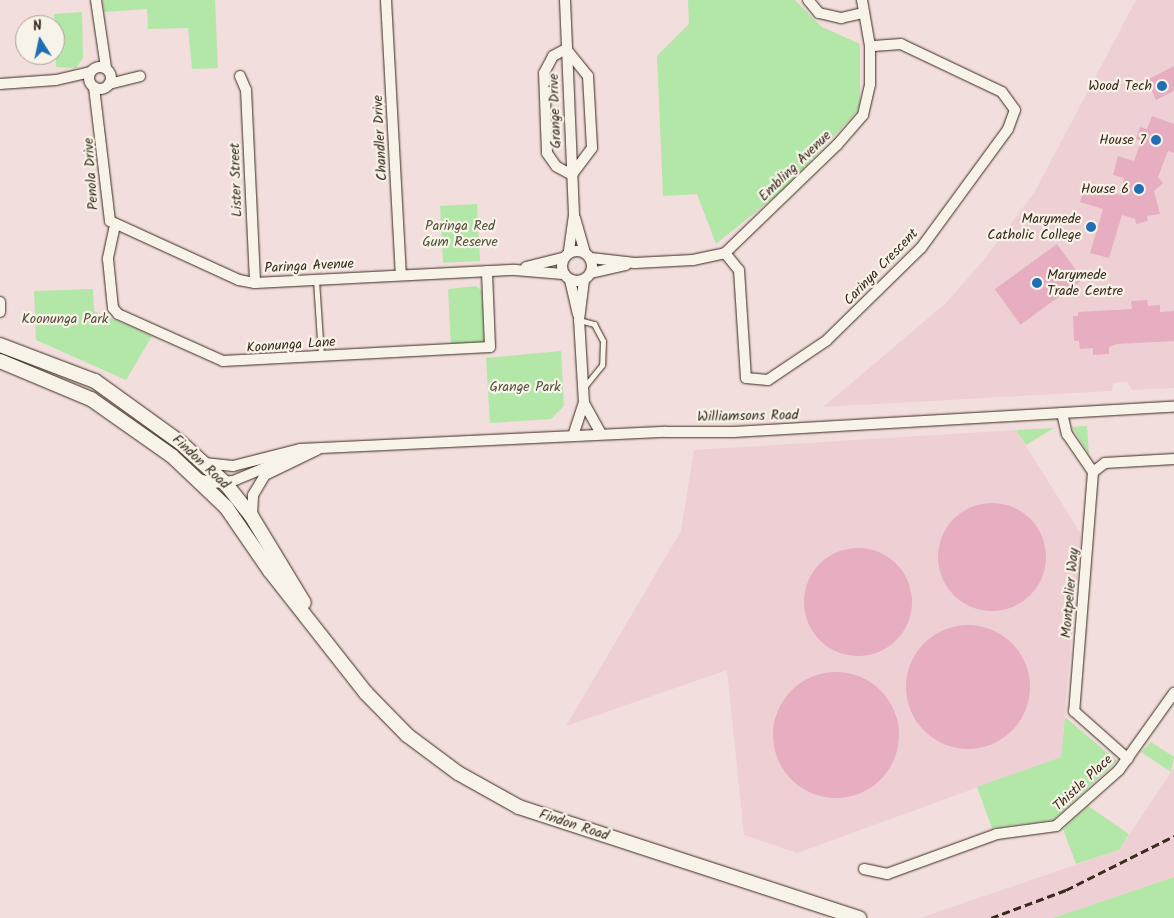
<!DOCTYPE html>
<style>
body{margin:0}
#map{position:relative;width:1174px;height:918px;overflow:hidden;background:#f2dedc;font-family:Kalam,sans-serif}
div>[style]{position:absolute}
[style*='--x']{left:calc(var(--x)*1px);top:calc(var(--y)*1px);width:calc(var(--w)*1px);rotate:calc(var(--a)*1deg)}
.built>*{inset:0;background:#eed0d4}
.green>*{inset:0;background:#b2e7a8;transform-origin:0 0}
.building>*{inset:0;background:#e6aec0;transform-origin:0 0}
.round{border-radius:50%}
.roads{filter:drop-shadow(0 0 1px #3b2a1e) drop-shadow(0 0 1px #3b2a1e)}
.lane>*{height:5px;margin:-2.5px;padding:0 2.5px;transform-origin:2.5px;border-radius:2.5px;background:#f7f3e8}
.street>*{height:10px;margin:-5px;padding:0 5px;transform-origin:5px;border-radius:5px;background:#f7f3e8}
.street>.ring{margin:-5px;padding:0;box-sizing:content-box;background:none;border:10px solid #f7f3e8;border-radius:50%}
.secondary>*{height:14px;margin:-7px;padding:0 7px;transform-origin:7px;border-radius:7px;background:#f7f3e8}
.rail>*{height:3px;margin-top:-1.5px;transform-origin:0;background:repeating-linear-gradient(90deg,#3b2a1e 0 8px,transparent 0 12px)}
.dots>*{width:14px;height:14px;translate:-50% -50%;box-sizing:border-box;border:2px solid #f7f3e8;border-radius:50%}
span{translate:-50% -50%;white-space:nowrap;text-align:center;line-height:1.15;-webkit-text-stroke:4.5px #f7f3e8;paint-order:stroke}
.poi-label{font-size:14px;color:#3b2a1e}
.right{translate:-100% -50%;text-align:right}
.left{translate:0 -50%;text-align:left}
.street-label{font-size:14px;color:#3b2a1e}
.park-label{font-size:14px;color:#53503a}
.north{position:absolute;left:15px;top:15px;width:50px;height:50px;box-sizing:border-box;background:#f7f3e8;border:1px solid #aca397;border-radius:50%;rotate:350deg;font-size:14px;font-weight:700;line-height:20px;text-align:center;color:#3b2a1e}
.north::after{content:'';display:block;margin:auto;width:18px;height:22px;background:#1f6fb2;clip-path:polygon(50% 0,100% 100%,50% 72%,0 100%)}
</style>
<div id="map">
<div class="built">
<i style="clip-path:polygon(1136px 0,1174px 0,1174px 388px,1132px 390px,1127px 382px,1121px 382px,1113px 383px,1112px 391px,823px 407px,945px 304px,983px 261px,1034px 193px)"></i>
<i style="clip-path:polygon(1016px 430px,1081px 534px,1061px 757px,797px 853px,744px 835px,727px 670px,566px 726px,681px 531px,694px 450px)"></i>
<i style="clip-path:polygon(1174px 768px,1174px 877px,1053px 918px,920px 918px,1119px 850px)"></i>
</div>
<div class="green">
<i style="clip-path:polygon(103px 0,215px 0,218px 68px,192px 69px,188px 28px,148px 29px,147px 9px,104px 12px)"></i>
<i style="clip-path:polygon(688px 0,795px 0,822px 27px,860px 44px,860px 105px,855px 114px,785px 188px,716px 244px,697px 194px,663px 196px,657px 56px,689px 24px)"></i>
<i style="clip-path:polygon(82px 12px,83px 58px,76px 68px,56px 67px,54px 14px)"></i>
<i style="left:477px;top:204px;width:57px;height:37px;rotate:87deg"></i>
<i style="clip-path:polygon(476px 286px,482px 291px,484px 340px,479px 346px,451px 347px,448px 289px)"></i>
<i style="clip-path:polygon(93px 289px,94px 311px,152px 336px,126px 380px,36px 340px,34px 291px)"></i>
<i style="clip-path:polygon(561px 351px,564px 406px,551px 419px,490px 423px,486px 358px)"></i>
<i style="clip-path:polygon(1087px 426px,1089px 455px,1072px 427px)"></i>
<i style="clip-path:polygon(1054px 428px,1026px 445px,1016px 430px)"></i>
<i style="clip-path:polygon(1065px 717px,1117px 761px,1053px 820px,992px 828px,977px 787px,1061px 757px)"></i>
<i style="clip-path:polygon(1151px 742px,1174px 757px,1171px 772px,1141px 752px)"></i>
<i style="clip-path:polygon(1088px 806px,1129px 834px,1119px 850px,1076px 864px,1063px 829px)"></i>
<i style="clip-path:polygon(1174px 877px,1174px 918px,1053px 918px)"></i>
</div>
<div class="building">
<i style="clip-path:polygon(1174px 66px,1174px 91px,1156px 100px,1147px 80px)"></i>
<i style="clip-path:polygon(1152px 116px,1174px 124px,1174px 153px,1168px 151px,1158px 177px,1163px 183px,1154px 191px,1160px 214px,1147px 216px,1148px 221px,1136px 224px,1135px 219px,1122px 215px,1109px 258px,1090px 253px,1103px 209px,1080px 202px,1086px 184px,1120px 195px,1124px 178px,1113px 175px,1118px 156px,1134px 161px,1141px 141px,1136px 139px,1140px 127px,1147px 129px)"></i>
<i style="left:1057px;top:244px;width:44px;height:77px;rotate:54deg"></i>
<i style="clip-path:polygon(1147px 300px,1148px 306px,1160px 305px,1160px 312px,1174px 311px,1174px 341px,1117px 344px,1109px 347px,1109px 354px,1093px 355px,1093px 348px,1080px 349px,1079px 341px,1074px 341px,1073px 316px,1078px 316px,1078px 312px,1132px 309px,1131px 301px)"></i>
<i class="round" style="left:938px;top:503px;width:108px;height:108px"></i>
<i class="round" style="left:804px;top:548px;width:108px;height:108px"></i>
<i class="round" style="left:906px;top:625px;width:124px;height:124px"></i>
<i class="round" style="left:773px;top:672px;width:126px;height:126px"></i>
</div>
<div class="roads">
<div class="lane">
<i style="--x:316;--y:280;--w:76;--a:86.2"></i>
<i style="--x:579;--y:320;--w:16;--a:15"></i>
<i style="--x:594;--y:324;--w:19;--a:62"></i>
<i style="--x:603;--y:341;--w:24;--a:92"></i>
<i style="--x:602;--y:365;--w:28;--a:129"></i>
</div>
<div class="street">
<i style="--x:96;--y:0;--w:69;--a:81.6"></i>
<i style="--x:386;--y:0;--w:275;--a:86.9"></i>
<i style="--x:565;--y:0;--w:215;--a:87.6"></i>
<i style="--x:574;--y:215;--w:37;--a:98"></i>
<i style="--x:808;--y:0;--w:17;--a:50"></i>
<i style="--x:819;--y:13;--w:23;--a:13"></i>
<i style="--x:841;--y:18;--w:23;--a:-13"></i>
<i style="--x:566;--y:49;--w:35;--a:51"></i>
<i style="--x:588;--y:76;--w:72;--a:86.8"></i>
<i style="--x:592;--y:148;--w:34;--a:127"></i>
<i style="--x:572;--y:175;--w:18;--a:-151"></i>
<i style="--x:556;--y:166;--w:16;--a:-125"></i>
<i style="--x:547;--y:153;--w:80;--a:-92.1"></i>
<i style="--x:544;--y:73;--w:19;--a:-62"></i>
<i style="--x:553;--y:56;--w:15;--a:-28"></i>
<i class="ring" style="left:89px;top:67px;width:12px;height:12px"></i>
<i style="--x:240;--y:76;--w:15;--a:67"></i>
<i style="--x:246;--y:90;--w:193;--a:87.3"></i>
<i style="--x:0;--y:84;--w:56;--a:-4.1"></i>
<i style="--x:56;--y:80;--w:35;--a:-13"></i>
<i style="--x:109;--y:84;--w:32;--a:-14"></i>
<i style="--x:94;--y:87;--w:135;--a:83.2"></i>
<i style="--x:110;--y:221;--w:142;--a:24.6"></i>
<i style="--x:239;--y:280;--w:16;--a:11"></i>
<i style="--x:255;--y:283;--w:260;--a:-2.9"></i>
<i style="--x:515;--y:270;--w:48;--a:4.8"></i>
<i style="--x:575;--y:218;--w:36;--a:74"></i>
<i style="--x:115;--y:225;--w:35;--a:102"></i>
<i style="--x:108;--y:259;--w:49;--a:84.2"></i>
<i style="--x:113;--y:308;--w:8;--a:50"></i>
<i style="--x:118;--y:314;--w:115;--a:24.1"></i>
<i style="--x:223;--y:361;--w:267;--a:-3"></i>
<i style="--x:490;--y:347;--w:76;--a:-92.3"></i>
<i class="ring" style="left:562px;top:251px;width:20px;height:20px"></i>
<i style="--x:725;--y:253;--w:22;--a:51"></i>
<i style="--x:739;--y:270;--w:108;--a:86.3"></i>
<i style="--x:746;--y:378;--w:22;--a:5"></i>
<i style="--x:768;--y:380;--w:70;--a:-33.9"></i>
<i style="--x:826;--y:341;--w:133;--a:-44.4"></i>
<i style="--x:921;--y:248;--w:147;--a:-53.8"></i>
<i style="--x:1008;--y:129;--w:20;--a:-70"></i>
<i style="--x:1015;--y:110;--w:22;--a:-126"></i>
<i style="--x:1002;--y:92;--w:112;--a:-154.6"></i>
<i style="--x:901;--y:44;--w:31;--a:176"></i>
<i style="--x:591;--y:258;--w:44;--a:6.5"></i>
<i style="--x:635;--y:263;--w:58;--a:-3"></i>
<i style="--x:693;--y:260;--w:33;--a:-12"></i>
<i style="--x:725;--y:253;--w:156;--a:-44"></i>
<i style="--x:837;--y:145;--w:40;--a:-49"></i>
<i style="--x:863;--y:115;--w:32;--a:-77"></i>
<i style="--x:870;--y:84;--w:38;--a:-90"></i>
<i style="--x:870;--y:46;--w:47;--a:-99.9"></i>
<i style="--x:526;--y:267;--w:38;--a:-14"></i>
<i style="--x:591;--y:273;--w:36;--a:-13"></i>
<i style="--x:570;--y:280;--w:35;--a:77"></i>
<i style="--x:0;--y:302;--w:10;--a:90"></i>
<i style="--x:584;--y:403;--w:35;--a:61"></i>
<i style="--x:1062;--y:413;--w:22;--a:77"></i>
<i style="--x:1067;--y:434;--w:46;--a:55.6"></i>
<i style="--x:1093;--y:472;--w:240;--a:94.5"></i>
<i style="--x:1074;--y:711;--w:72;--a:41.6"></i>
<i style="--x:573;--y:436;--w:35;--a:-72"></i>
<i style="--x:584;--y:403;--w:83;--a:-93.4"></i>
<i style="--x:579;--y:320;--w:40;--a:-82.9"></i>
<i style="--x:204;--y:463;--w:29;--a:6"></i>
<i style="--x:233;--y:466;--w:69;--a:-14.2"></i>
<i style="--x:300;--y:449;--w:366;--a:-2.7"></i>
<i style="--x:666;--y:432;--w:68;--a:0"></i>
<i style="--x:734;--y:432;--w:441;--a:-3.3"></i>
<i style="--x:1093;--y:472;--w:15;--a:-37"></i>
<i style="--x:1105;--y:463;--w:69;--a:-3.3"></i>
<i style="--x:199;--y:479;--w:15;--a:16"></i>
<i style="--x:213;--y:483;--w:20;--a:-6"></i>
<i style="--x:233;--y:481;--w:65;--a:-22.6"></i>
<i style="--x:252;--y:516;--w:21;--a:-87"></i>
<i style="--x:253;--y:495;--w:23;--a:-59"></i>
<i style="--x:265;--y:475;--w:58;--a:-25.7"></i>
<i style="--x:864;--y:869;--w:24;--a:12"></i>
<i style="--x:887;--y:874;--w:117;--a:-20"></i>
<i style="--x:997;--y:834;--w:60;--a:-7.7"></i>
<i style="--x:1056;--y:826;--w:84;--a:-41.6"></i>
<i style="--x:1119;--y:770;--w:95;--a:-54.5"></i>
</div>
<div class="secondary">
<i style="--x:0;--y:345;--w:102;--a:20.8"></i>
<i style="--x:95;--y:381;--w:106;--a:35.8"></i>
<i style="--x:181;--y:443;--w:59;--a:42.3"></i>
<i style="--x:225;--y:483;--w:43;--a:51.5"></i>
<i style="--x:252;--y:517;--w:100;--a:58.8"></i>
<i style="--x:0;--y:361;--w:99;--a:22.7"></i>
<i style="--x:91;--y:399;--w:99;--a:35.1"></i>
<i style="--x:172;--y:456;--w:74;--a:43.4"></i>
<i style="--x:226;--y:507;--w:78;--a:55.5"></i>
<i style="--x:270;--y:571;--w:155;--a:51.8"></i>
<i style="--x:366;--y:693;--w:59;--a:45.7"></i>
<i style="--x:407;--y:735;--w:64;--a:36.7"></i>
<i style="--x:458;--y:773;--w:70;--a:29.1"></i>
<i style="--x:519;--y:807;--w:358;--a:18.1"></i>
</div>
</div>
<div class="rail">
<i style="--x:991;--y:918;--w:80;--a:-20.5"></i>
<i style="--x:1066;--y:890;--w:121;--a:-26.6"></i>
</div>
<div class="dots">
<i style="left:1162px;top:86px;background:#1f6fb2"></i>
<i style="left:1156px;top:140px;background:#1f6fb2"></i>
<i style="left:1139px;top:189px;background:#1f6fb2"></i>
<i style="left:1091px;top:227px;background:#1f6fb2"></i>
<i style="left:1037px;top:283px;background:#1f6fb2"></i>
</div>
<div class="poi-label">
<span class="right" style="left:1152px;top:86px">Wood Tech</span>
<span class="right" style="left:1146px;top:140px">House 7</span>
<span class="right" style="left:1129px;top:189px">House 6</span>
<span class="right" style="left:1081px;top:227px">Marymede<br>Catholic College</span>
<span class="left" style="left:1047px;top:283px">Marymede<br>Trade Centre</span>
</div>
<div class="street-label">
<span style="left:555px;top:111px;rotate:-92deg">Grange Drive</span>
<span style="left:380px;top:138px;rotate:-93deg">Chandler Drive</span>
<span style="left:795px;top:166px;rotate:-44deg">Embling Avenue</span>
<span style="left:91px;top:174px;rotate:-94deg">Penola Drive</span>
<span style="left:236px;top:180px;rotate:-92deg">Lister Street</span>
<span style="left:309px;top:266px;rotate:-3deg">Paringa Avenue</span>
<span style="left:881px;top:267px;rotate:-46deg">Carinya Crescent</span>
<span style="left:291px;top:345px;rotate:-4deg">Koonunga Lane</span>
<span style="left:748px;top:416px;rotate:-1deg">Williamsons Road</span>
<span style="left:201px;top:462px;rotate:43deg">Findon Road</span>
<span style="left:1070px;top:593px;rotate:-85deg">Montpelier Way</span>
<span style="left:1083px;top:783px;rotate:-43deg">Thistle Place</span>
<span style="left:574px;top:825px;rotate:18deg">Findon Road</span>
</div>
<div class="park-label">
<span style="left:460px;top:234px">Paringa Red<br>Gum Reserve</span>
<span style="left:65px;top:319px">Koonunga Park</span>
<span style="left:525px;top:387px">Grange Park</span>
</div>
<div class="north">N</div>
</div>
